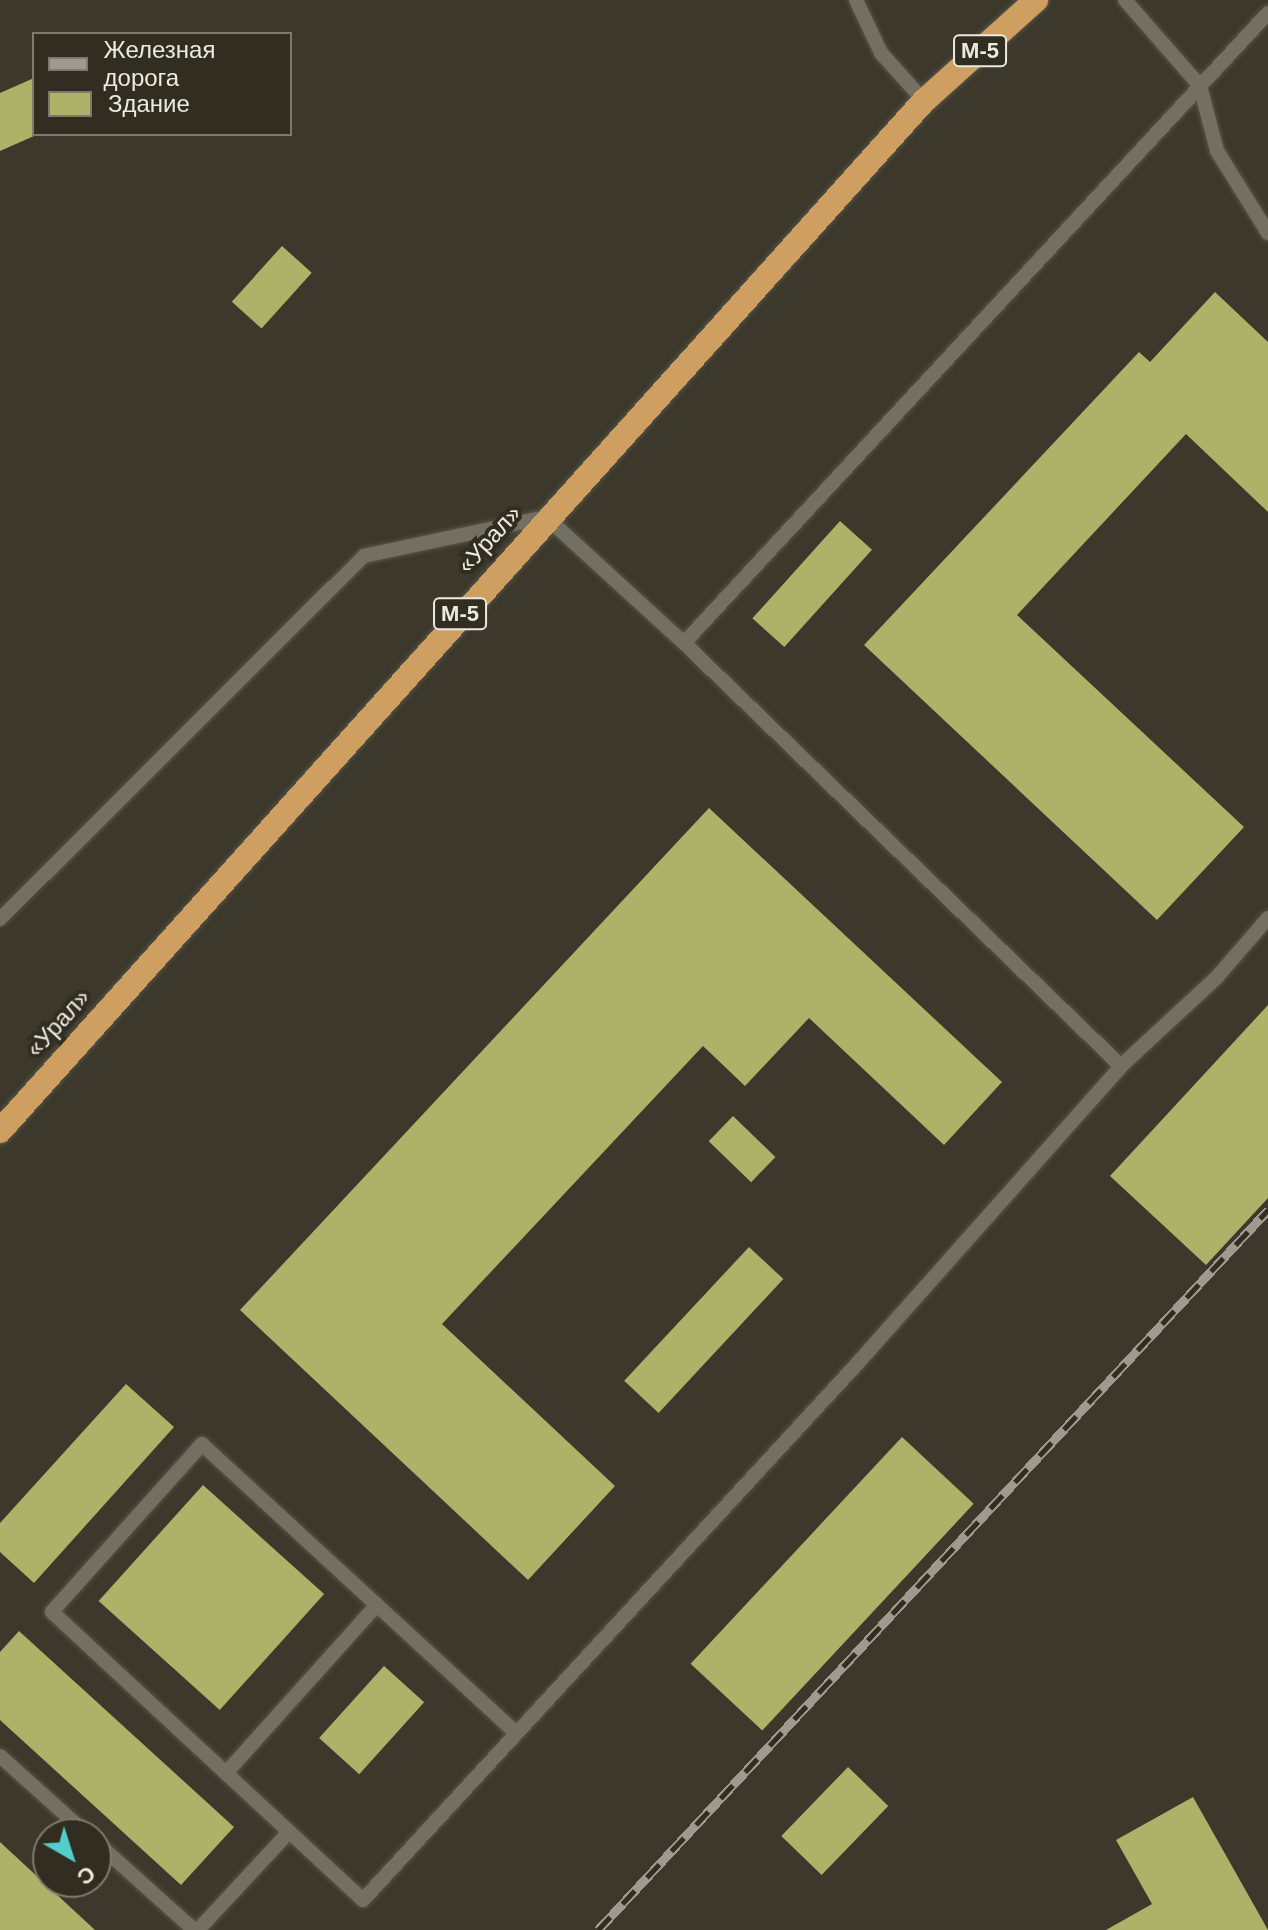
<!DOCTYPE html>
<meta charset="utf-8">
<style>
body{margin:0}
#map{position:relative;width:1268px;height:1930px;overflow:hidden;background:#3c382b;font-family:Arial,sans-serif}
div>[style]{position:absolute}
[style*='--x']{left:calc(var(--x)*1px);top:calc(var(--y)*1px);width:calc(var(--w)*1px);rotate:calc(var(--a)*1deg)}
.building>*{inset:0;background:#acb368;transform-origin:0 0}
.roads{filter:drop-shadow(0 0 2px #575449) drop-shadow(0 0 2px #575449)}
.lane>*{height:14px;margin:-7px;padding:0 7px;transform-origin:7px;border-radius:7px;background:#747061}
.highway>*{height:24px;margin:-12px;padding:0 12px;transform-origin:12px;border-radius:12px;background:#ce9f61}
.rail>*{height:9px;margin-top:-4.5px;transform-origin:0;background:repeating-linear-gradient(90deg,#312e21 0 18px,#9e9a90 0 36px);box-sizing:border-box;border-block:2px solid #9e9a90}
span{translate:-50% -50%;white-space:nowrap;text-align:center;line-height:1.15;-webkit-text-stroke:8px #312e21;paint-order:stroke}
.shield-label span{padding:2px 6px;background:#312e21;border:2px solid;border-radius:6px;-webkit-text-stroke-width:0}
.shield-label{font-size:22px;color:#ece9e1;font-weight:700}
.street-label{font-size:24px;color:#ece9e1}
.legend{position:absolute;left:32px;top:32px;width:260px;height:104px;box-sizing:border-box;background:#312e21;border:2px solid #7c796e;margin:0;padding:10px 14px;list-style:none;font-size:24px;color:#ece9e1}
.legend li{display:flex;align-items:center;gap:16px;height:40px}
.legend b{width:40px;border:2px solid #7c796e}
.north{position:absolute;left:32px;top:1818px;width:80px;height:80px;box-sizing:border-box;background:#312e21;border:2px solid #7c796e;border-radius:50%;rotate:141deg;font-size:22px;font-weight:700;line-height:32px;text-align:center;color:#ece9e1}
.north::after{content:'';display:block;margin:auto;width:28px;height:36px;background:#53cdcb;clip-path:polygon(50% 0,100% 100%,50% 72%,0 100%)}
</style>
<div id="map">
<div class="building">
<i style="clip-path:polygon(34px 78px,34px 136px,0 151px,0 93px)"></i>
<i style="left:282px;top:246px;width:40px;height:75px;rotate:42deg"></i>
<i style="clip-path:polygon(1215px 292px,1268px 342px,1268px 512px,1186px 434px,1017px 615px,1244px 827px,1157px 920px,864px 645px,1139px 352px,1150px 362px)"></i>
<i style="left:840px;top:521px;width:43px;height:131px;rotate:42deg"></i>
<i style="clip-path:polygon(709px 808px,1002px 1082px,944px 1145px,809px 1018px,745px 1086px,703px 1046px,442px 1324px,615px 1486px,528px 1580px,240px 1310px)"></i>
<i style="clip-path:polygon(1268px 1005px,1268px 1198px,1206px 1265px,1110px 1176px)"></i>
<i style="left:733px;top:1116px;width:59px;height:35px;rotate:44deg"></i>
<i style="left:749px;top:1247px;width:47px;height:183px;rotate:43deg"></i>
<i style="clip-path:polygon(126px 1384px,174px 1427px,34px 1583px,0 1552px,0 1523px)"></i>
<i style="left:902px;top:1437px;width:98px;height:310px;rotate:43deg"></i>
<i style="left:203px;top:1485px;width:163px;height:156px;rotate:42deg"></i>
<i style="clip-path:polygon(19px 1631px,234px 1827px,181px 1885px,0 1720px,0 1652px)"></i>
<i style="left:384px;top:1666px;width:54px;height:97px;rotate:42deg"></i>
<i style="left:848px;top:1767px;width:56px;height:96px;rotate:44deg"></i>
<i style="clip-path:polygon(1193px 1797px,1268px 1930px,1106px 1930px,1152px 1904px,1116px 1840px)"></i>
<i style="clip-path:polygon(0 1842px,95px 1930px,0 1930px)"></i>
</div>
<div class="roads">
<div class="lane">
<i style="--x:856;--y:0;--w:59;--a:64.7"></i>
<i style="--x:881;--y:53;--w:64;--a:48.1"></i>
<i style="--x:1125;--y:0;--w:114;--a:48.9"></i>
<i style="--x:1200;--y:86;--w:67;--a:75.3"></i>
<i style="--x:1217;--y:151;--w:97;--a:58.1"></i>
<i style="--x:684;--y:643;--w:608;--a:44.07"></i>
<i style="--x:0;--y:919;--w:514;--a:-44.92"></i>
<i style="--x:364;--y:556;--w:186;--a:-12.1"></i>
<i style="--x:546;--y:517;--w:187;--a:42.4"></i>
<i style="--x:684;--y:643;--w:859;--a:-47.17"></i>
<i style="--x:515;--y:1732;--w:425;--a:-137.4"></i>
<i style="--x:202;--y:1444;--w:225;--a:131.8"></i>
<i style="--x:52;--y:1612;--w:424;--a:42.8"></i>
<i style="--x:363;--y:1900;--w:728;--a:-47.34"></i>
<i style="--x:856;--y:1365;--w:400;--a:-48.4"></i>
<i style="--x:1121;--y:1066;--w:131;--a:-42.8"></i>
<i style="--x:1217;--y:977;--w:78;--a:-49.2"></i>
<i style="--x:0;--y:1756;--w:117;--a:41.9"></i>
<i style="--x:226;--y:1773;--w:226;--a:-48.1"></i>
<i style="--x:96;--y:1842;--w:132;--a:41.9"></i>
<i style="--x:198;--y:1930;--w:134;--a:-47.1"></i>
</div>
<div class="highway">
<i style="--x:0;--y:1131;--w:1384;--a:-48.11"></i>
<i style="--x:924;--y:101;--w:151;--a:-42"></i>
</div>
</div>
<div class="rail">
<i style="--x:598;--y:1930;--w:984;--a:-47.06"></i>
</div>
<div class="shield-label">
<span style="left:980px;top:51px">М-5</span>
<span style="left:460px;top:614px">М-5</span>
</div>
<div class="street-label">
<span style="left:489px;top:539px;rotate:-48deg">«Урал»</span>
<span style="left:58px;top:1023px;rotate:-48deg">«Урал»</span>
</div>
<ul class="legend">
<li><b style="height:10px;background:#9e9a90"></b>Железная дорога</li>
<li><b style="height:22px;background:#acb368"></b>Здание</li>
</ul>
<div class="north">С</div>
</div>
